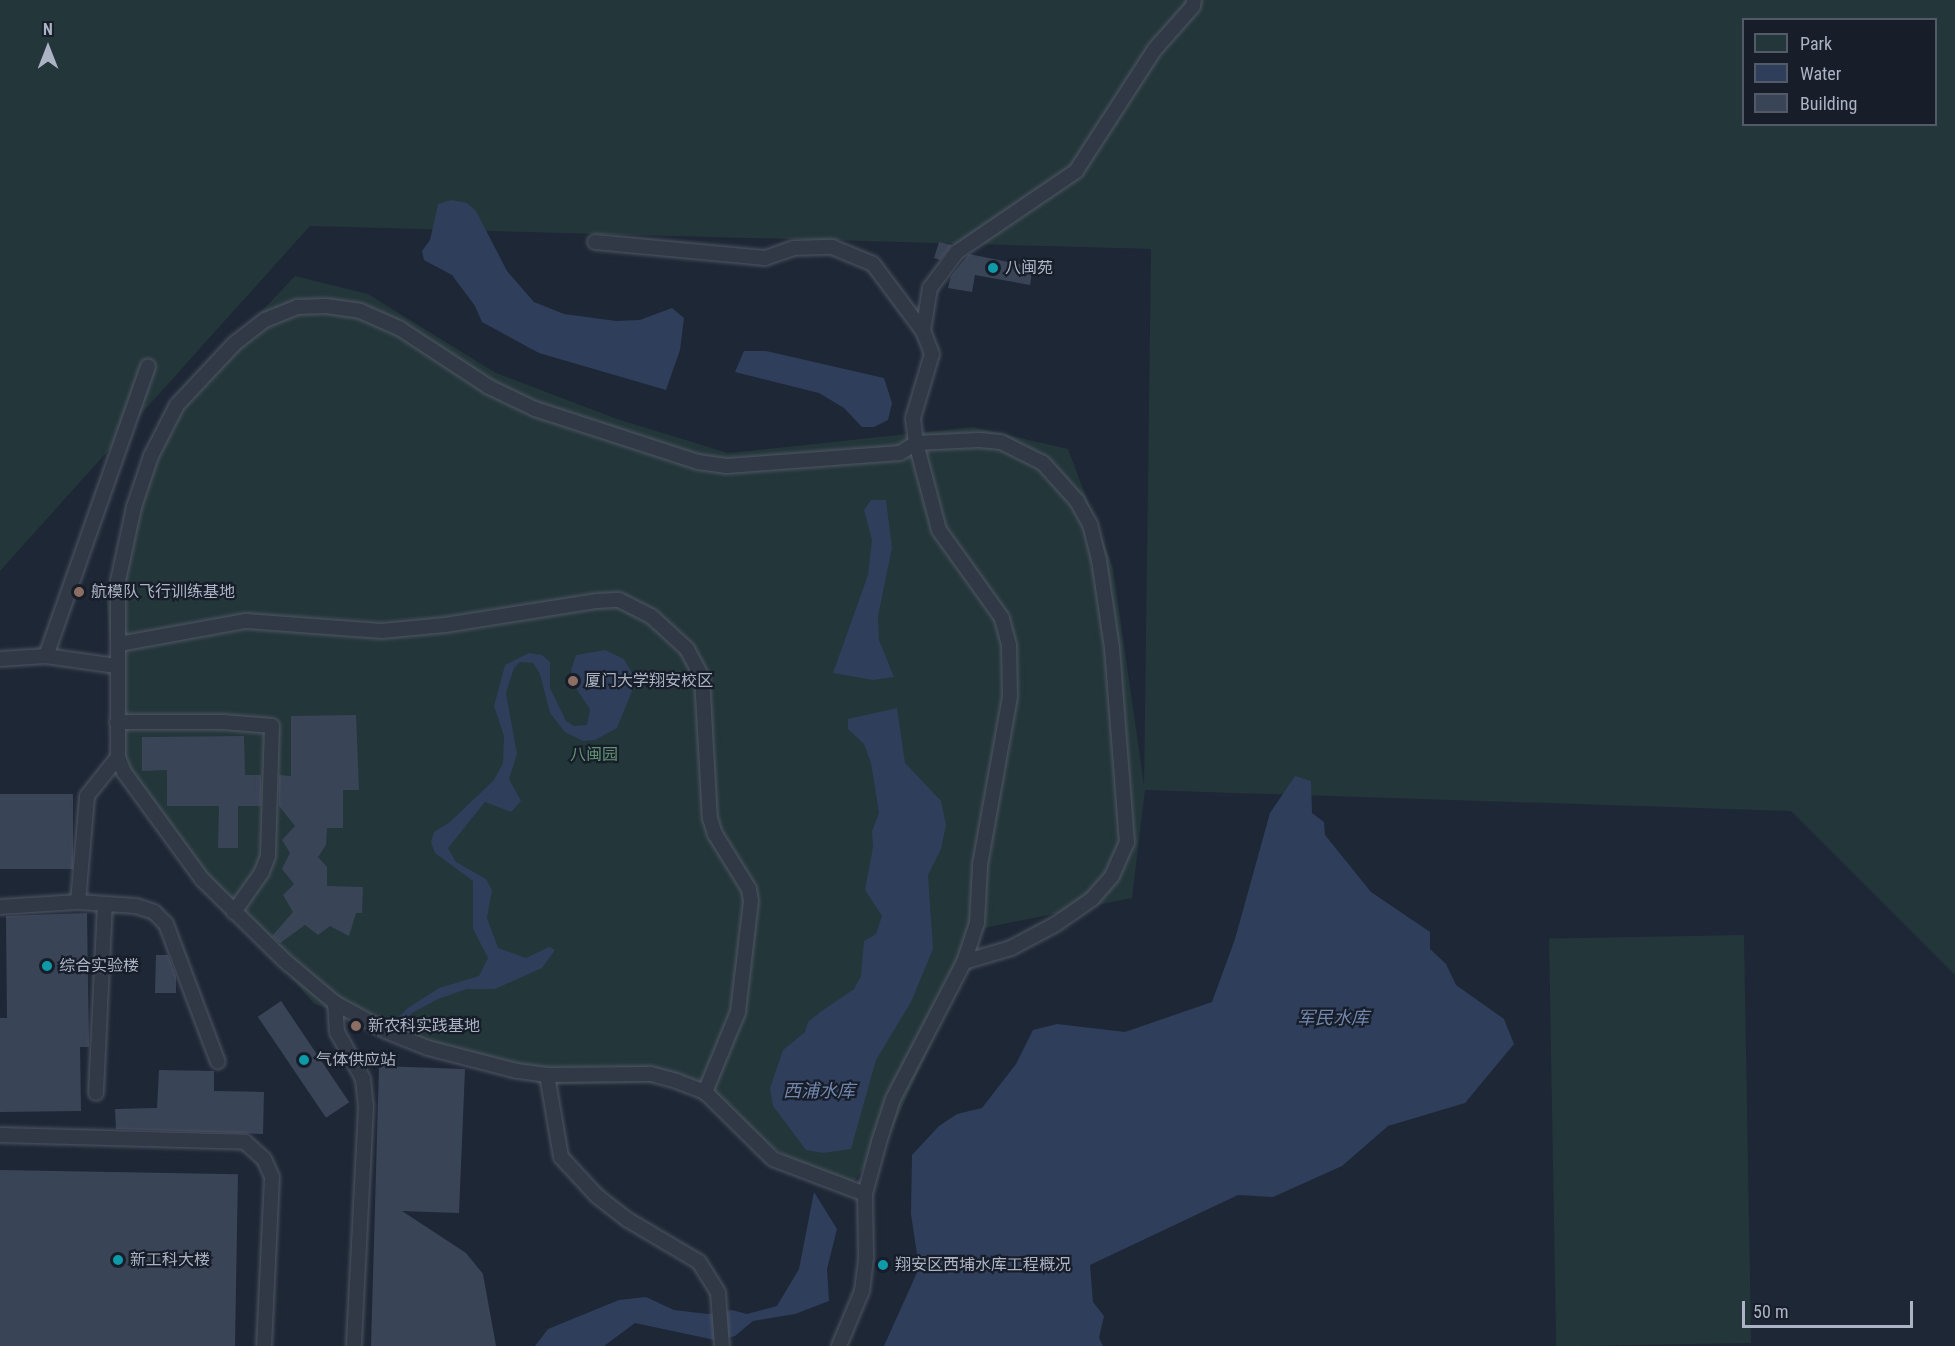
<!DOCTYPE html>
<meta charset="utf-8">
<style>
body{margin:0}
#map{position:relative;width:1955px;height:1346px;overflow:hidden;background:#1e2735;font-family:"Roboto Condensed","Noto Sans SC",sans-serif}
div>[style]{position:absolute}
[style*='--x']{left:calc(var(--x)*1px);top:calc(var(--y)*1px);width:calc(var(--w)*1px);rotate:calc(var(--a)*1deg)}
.green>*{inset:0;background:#233639;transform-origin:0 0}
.water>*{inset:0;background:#2f3e5b}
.building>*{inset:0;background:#3a4457;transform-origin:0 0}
.roads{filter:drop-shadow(0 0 2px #4f5664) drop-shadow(0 0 2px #4f5664)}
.service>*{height:14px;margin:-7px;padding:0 7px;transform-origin:7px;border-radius:7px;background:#323946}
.dots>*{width:16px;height:16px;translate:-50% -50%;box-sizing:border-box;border:3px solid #171e2a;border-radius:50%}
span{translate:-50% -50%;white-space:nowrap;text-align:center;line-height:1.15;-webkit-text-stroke:4.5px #171e2a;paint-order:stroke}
.poi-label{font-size:16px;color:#abb3c4}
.left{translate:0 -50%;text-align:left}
.park-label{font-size:16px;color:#639472}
.water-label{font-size:18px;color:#7387ad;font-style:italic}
.legend{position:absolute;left:1742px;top:18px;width:195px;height:108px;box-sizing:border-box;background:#171e2a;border:2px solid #525a68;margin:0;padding:8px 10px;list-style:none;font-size:18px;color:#abb3c4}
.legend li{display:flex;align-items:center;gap:12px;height:30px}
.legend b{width:30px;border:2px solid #525a68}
.north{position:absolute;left:18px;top:18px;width:60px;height:60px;-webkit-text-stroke:4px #171e2a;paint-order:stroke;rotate:0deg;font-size:16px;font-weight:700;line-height:24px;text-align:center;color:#abb3c4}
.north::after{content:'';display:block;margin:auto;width:21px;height:27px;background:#abb3c4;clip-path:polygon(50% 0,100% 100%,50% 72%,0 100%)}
.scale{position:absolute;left:1742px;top:1301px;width:171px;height:27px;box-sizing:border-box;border:3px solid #abb3c4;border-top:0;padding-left:8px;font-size:18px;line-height:21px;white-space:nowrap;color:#abb3c4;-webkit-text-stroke:4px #171e2a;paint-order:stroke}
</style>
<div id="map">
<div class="green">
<i style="clip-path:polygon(evenodd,0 0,1955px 0,1955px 975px,1791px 811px,1145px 790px,1132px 898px,984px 928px,892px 1129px,844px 1195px,675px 1082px,544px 1085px,314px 1004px,123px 776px,106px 596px,166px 412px,295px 276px,368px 294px,496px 373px,617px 419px,728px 453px,973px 427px,1068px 449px,1113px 568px,1144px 785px,1151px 249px,310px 226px,0 571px,0 0,1744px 20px,1936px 20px,1936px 124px,1744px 124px,1744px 20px)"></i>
<i style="left:1744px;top:935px;width:408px;height:195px;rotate:89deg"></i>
</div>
<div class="water">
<i style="clip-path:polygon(451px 200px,467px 203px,476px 211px,507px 271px,534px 302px,564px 314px,616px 321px,640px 320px,672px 308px,684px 318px,680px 350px,666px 390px,539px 353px,482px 322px,475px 306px,452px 275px,424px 260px,422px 251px,430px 240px,438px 204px)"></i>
<i style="clip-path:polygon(744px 351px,766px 351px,884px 378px,892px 403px,888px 420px,874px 427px,862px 427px,844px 408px,819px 393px,735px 372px)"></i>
<i style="clip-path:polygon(871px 500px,886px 500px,892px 548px,878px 616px,879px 640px,894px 677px,873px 680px,833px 673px,868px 575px,872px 540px,864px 510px)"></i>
<i style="clip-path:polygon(605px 650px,624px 659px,632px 673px,632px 691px,617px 728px,595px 740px,583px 741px,565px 732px,550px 713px,540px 674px,533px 663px,520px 662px,514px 668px,506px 693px,517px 754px,509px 779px,521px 801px,511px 812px,485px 802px,448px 848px,456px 862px,486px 879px,492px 890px,487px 918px,498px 948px,526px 958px,549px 947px,555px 950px,542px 968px,495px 989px,467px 989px,438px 999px,412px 1013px,402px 1024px,396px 1019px,408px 1008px,439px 988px,479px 976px,488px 958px,473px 929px,473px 881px,435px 853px,431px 842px,434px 832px,450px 822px,494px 780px,503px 763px,504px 736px,494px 706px,505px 665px,529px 653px,542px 655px,550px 662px,550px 688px,566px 721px,574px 726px,587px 725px,590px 709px,577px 690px,571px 670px,576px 655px)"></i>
<i style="clip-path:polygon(897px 708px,905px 763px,941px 801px,946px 825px,941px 849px,928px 875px,933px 949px,911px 1002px,876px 1060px,851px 1149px,823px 1153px,806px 1150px,773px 1106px,770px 1088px,783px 1050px,805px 1032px,808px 1022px,819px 1013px,854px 989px,861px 976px,864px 941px,876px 934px,882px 916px,865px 890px,873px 847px,872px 831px,879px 813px,871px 763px,864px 744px,848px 729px,848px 719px)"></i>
<i style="clip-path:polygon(1295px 776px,1311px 781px,1312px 813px,1324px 822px,1325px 835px,1371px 892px,1430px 932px,1430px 949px,1446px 964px,1456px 985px,1504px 1019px,1514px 1044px,1465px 1103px,1388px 1126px,1342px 1166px,1273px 1197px,1238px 1195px,1090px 1265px,1093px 1302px,1104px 1316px,1099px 1338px,1103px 1346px,884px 1346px,919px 1268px,911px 1214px,912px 1155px,939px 1126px,957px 1114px,982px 1108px,1016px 1064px,1033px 1030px,1057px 1024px,1125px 1032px,1212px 1002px,1235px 939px,1270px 813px)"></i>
<i style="clip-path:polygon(814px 1192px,837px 1229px,827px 1269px,829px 1301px,795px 1314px,753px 1321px,735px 1336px,715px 1340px,635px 1323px,604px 1346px,535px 1346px,548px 1329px,619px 1300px,646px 1297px,674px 1310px,708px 1314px,732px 1310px,747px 1314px,777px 1306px,799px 1269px)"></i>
</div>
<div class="building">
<i style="clip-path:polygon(939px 242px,952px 245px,940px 260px,934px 258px)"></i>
<i style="clip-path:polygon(969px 254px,1033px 267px,1030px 285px,975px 275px,972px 292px,948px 288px,951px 276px)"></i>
<i style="clip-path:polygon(356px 715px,359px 790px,343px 790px,343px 828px,327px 828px,326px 845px,318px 857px,327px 867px,327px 886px,363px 887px,362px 913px,356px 913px,349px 936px,330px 926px,318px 935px,305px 925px,280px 943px,272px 936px,293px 912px,283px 895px,294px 884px,282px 869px,290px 853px,282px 840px,295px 826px,279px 806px,279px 775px,291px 776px,291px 716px)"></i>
<i style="clip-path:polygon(244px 736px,245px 775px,261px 775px,261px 806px,238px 806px,238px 848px,218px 848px,219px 806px,167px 806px,167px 770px,142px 771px,142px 737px)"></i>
<i style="left:0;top:794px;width:73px;height:75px"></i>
<i style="clip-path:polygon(87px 913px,89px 1047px,80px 1047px,81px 1111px,0 1112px,0 1018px,7px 1018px,6px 916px)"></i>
<i style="clip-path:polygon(156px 955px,168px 955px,176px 976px,176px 993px,155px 993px)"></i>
<i style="left:281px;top:1001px;width:122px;height:28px;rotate:56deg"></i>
<i style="clip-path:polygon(379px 1066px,465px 1069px,459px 1213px,402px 1211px,466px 1253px,483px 1274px,496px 1346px,371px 1346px)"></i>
<i style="clip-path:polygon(159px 1070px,214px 1071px,214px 1091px,264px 1092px,263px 1134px,116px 1129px,115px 1109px,157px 1108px)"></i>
<i style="left:0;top:1170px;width:238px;height:176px;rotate:1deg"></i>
</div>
<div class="roads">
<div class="service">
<i style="--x:595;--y:242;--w:171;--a:5.4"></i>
<i style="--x:765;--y:258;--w:31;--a:-19"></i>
<i style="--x:794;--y:248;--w:38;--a:-2"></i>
<i style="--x:832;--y:247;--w:44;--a:22.5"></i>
<i style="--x:873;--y:264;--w:84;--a:53.3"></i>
<i style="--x:119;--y:644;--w:129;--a:-10.3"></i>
<i style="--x:246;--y:621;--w:136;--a:4.2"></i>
<i style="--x:382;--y:631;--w:63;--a:-5.4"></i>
<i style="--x:445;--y:625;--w:154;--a:-9"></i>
<i style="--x:597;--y:601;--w:22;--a:-3"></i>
<i style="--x:619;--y:600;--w:36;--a:27"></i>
<i style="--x:651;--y:616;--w:49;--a:42.5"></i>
<i style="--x:687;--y:649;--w:32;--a:62"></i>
<i style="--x:702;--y:677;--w:141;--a:86.8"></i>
<i style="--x:710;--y:818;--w:17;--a:73"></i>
<i style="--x:715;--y:834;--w:65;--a:58.3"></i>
<i style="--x:749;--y:889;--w:12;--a:81"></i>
<i style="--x:751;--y:901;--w:112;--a:96.7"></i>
<i style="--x:738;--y:1012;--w:87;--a:112.4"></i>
<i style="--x:46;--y:656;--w:307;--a:-70.6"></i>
<i style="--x:0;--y:659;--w:46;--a:-3.7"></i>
<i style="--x:46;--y:656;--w:71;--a:8.1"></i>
<i style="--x:117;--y:722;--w:106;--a:0"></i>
<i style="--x:223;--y:722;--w:49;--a:4.7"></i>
<i style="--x:272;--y:726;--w:130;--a:91.8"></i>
<i style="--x:268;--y:856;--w:17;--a:111"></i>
<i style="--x:262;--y:872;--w:49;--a:125"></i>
<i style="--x:78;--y:902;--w:106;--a:-85.1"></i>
<i style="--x:87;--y:796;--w:50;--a:-51.5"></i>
<i style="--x:0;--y:907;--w:78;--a:-3.7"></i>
<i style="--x:78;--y:902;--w:58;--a:3.9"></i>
<i style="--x:136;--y:906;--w:19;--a:18"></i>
<i style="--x:154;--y:912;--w:17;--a:45"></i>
<i style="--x:166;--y:924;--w:147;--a:69.4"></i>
<i style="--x:335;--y:1003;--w:29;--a:86"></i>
<i style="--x:337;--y:1032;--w:54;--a:61"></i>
<i style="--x:363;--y:1079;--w:27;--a:84"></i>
<i style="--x:366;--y:1106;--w:240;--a:92.9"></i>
<i style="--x:547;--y:1075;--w:83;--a:80.3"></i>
<i style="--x:561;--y:1157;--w:53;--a:47.3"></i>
<i style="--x:597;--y:1196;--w:39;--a:38"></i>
<i style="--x:628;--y:1220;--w:82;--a:30.6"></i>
<i style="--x:699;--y:1262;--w:36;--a:58"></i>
<i style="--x:718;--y:1293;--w:53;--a:85.7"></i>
<i style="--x:96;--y:1093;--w:189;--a:-87.3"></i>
<i style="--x:0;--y:1135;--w:245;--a:1.6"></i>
<i style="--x:245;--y:1142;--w:25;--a:42"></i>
<i style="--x:264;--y:1159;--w:20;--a:66"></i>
<i style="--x:272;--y:1177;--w:169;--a:92.7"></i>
<i style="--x:865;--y:1194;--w:98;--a:-159.2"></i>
<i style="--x:773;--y:1159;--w:95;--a:-135.4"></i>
<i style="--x:705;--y:1092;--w:30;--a:-159"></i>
<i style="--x:677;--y:1081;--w:28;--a:-165"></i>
<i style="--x:650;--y:1074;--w:103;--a:179.4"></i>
<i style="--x:547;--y:1075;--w:30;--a:-172"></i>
<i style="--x:517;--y:1071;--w:92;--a:-165.5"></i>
<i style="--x:428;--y:1048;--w:45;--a:-158"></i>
<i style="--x:386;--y:1031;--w:58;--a:-151.2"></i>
<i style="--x:335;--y:1003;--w:67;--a:-139.9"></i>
<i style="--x:284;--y:960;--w:115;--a:-135.4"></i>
<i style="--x:202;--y:879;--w:132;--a:-126.1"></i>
<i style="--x:124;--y:772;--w:16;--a:-112"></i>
<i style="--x:118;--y:757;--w:176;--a:-90"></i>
<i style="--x:118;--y:581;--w:76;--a:-77.8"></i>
<i style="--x:134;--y:507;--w:54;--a:-71.6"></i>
<i style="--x:151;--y:456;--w:57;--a:-63"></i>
<i style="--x:177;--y:405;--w:83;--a:-46.9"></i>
<i style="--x:234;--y:344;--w:39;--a:-38"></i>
<i style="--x:265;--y:320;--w:35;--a:-22"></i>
<i style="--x:297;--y:307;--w:29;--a:-2"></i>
<i style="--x:326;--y:306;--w:34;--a:8"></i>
<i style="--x:360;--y:311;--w:43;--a:23.6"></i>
<i style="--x:399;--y:328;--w:108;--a:33.2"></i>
<i style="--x:489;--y:387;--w:51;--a:25.6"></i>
<i style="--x:535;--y:409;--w:171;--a:18"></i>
<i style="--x:698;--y:462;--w:29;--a:8"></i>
<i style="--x:727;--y:466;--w:173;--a:-4.3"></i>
<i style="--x:900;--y:453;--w:19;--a:-32"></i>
<i style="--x:916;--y:443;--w:63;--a:-2.7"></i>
<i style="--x:979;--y:440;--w:22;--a:5"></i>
<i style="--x:1001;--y:442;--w:47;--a:26.6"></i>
<i style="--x:1043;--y:463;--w:51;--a:48.2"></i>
<i style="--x:1077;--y:501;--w:26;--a:61"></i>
<i style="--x:1090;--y:524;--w:37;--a:76"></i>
<i style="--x:1099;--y:560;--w:89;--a:81.6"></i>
<i style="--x:1112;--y:648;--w:195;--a:85.6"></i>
<i style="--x:1127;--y:842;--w:37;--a:114"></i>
<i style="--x:1112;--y:876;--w:30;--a:131"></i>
<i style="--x:1092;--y:899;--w:44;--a:145.2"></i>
<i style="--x:1056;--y:924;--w:51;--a:151.9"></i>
<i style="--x:1011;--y:948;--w:49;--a:163.4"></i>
<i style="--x:839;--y:1346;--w:60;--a:-67.3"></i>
<i style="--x:862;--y:1291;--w:35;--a:-83"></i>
<i style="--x:866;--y:1256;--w:62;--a:-90.9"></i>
<i style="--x:865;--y:1194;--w:54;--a:-74.9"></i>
<i style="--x:879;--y:1142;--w:45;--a:-72"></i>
<i style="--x:893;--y:1099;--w:154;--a:-62.6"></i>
<i style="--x:964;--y:962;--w:41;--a:-71.6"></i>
<i style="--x:977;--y:923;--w:58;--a:-87"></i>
<i style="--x:980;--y:865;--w:172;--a:-79.9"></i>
<i style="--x:1010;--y:696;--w:51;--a:-91.1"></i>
<i style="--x:1009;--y:645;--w:28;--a:-105"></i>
<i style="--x:1002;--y:618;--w:108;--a:-125.6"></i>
<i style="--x:939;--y:530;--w:90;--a:-104.8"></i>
<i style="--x:916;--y:443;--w:25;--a:-97"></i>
<i style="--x:913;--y:418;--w:67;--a:-73.5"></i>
<i style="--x:932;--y:354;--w:25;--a:-111"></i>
<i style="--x:923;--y:331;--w:44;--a:-80.8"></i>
<i style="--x:930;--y:288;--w:45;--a:-53.1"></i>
<i style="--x:957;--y:252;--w:144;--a:-34.2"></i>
<i style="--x:1076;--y:171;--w:145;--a:-57.1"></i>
<i style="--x:1155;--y:49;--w:57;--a:-48.5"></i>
<i style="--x:1193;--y:6;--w:6;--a:-81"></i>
</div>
</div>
<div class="dots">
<i style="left:993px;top:268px;background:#0f9aa8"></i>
<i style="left:79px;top:592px;background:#8d6e63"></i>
<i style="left:573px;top:681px;background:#8d6e63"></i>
<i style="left:47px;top:966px;background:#0f9aa8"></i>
<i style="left:356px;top:1026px;background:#8d6e63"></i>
<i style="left:304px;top:1060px;background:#0f9aa8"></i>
<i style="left:118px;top:1260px;background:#0f9aa8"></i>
<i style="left:883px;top:1265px;background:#0f9aa8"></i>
</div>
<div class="poi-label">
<span class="left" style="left:1005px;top:268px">八闽苑</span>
<span class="left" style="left:91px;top:592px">航模队飞行训练基地</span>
<span class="left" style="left:585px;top:681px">厦门大学翔安校区</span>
<span class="left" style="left:59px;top:966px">综合实验楼</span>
<span class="left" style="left:368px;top:1026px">新农科实践基地</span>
<span class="left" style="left:316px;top:1060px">气体供应站</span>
<span class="left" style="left:130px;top:1260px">新工科大楼</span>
<span class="left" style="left:895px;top:1265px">翔安区西埔水库工程概况</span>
</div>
<div class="park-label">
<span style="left:594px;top:755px">八闽园</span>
</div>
<div class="water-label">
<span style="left:1333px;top:1018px">军民水库</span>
<span style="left:819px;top:1091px">西浦水库</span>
</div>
<ul class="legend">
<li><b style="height:16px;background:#233639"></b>Park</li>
<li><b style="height:16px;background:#2f3e5b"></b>Water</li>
<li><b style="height:16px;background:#3a4457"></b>Building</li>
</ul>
<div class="north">N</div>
<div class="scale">50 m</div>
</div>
